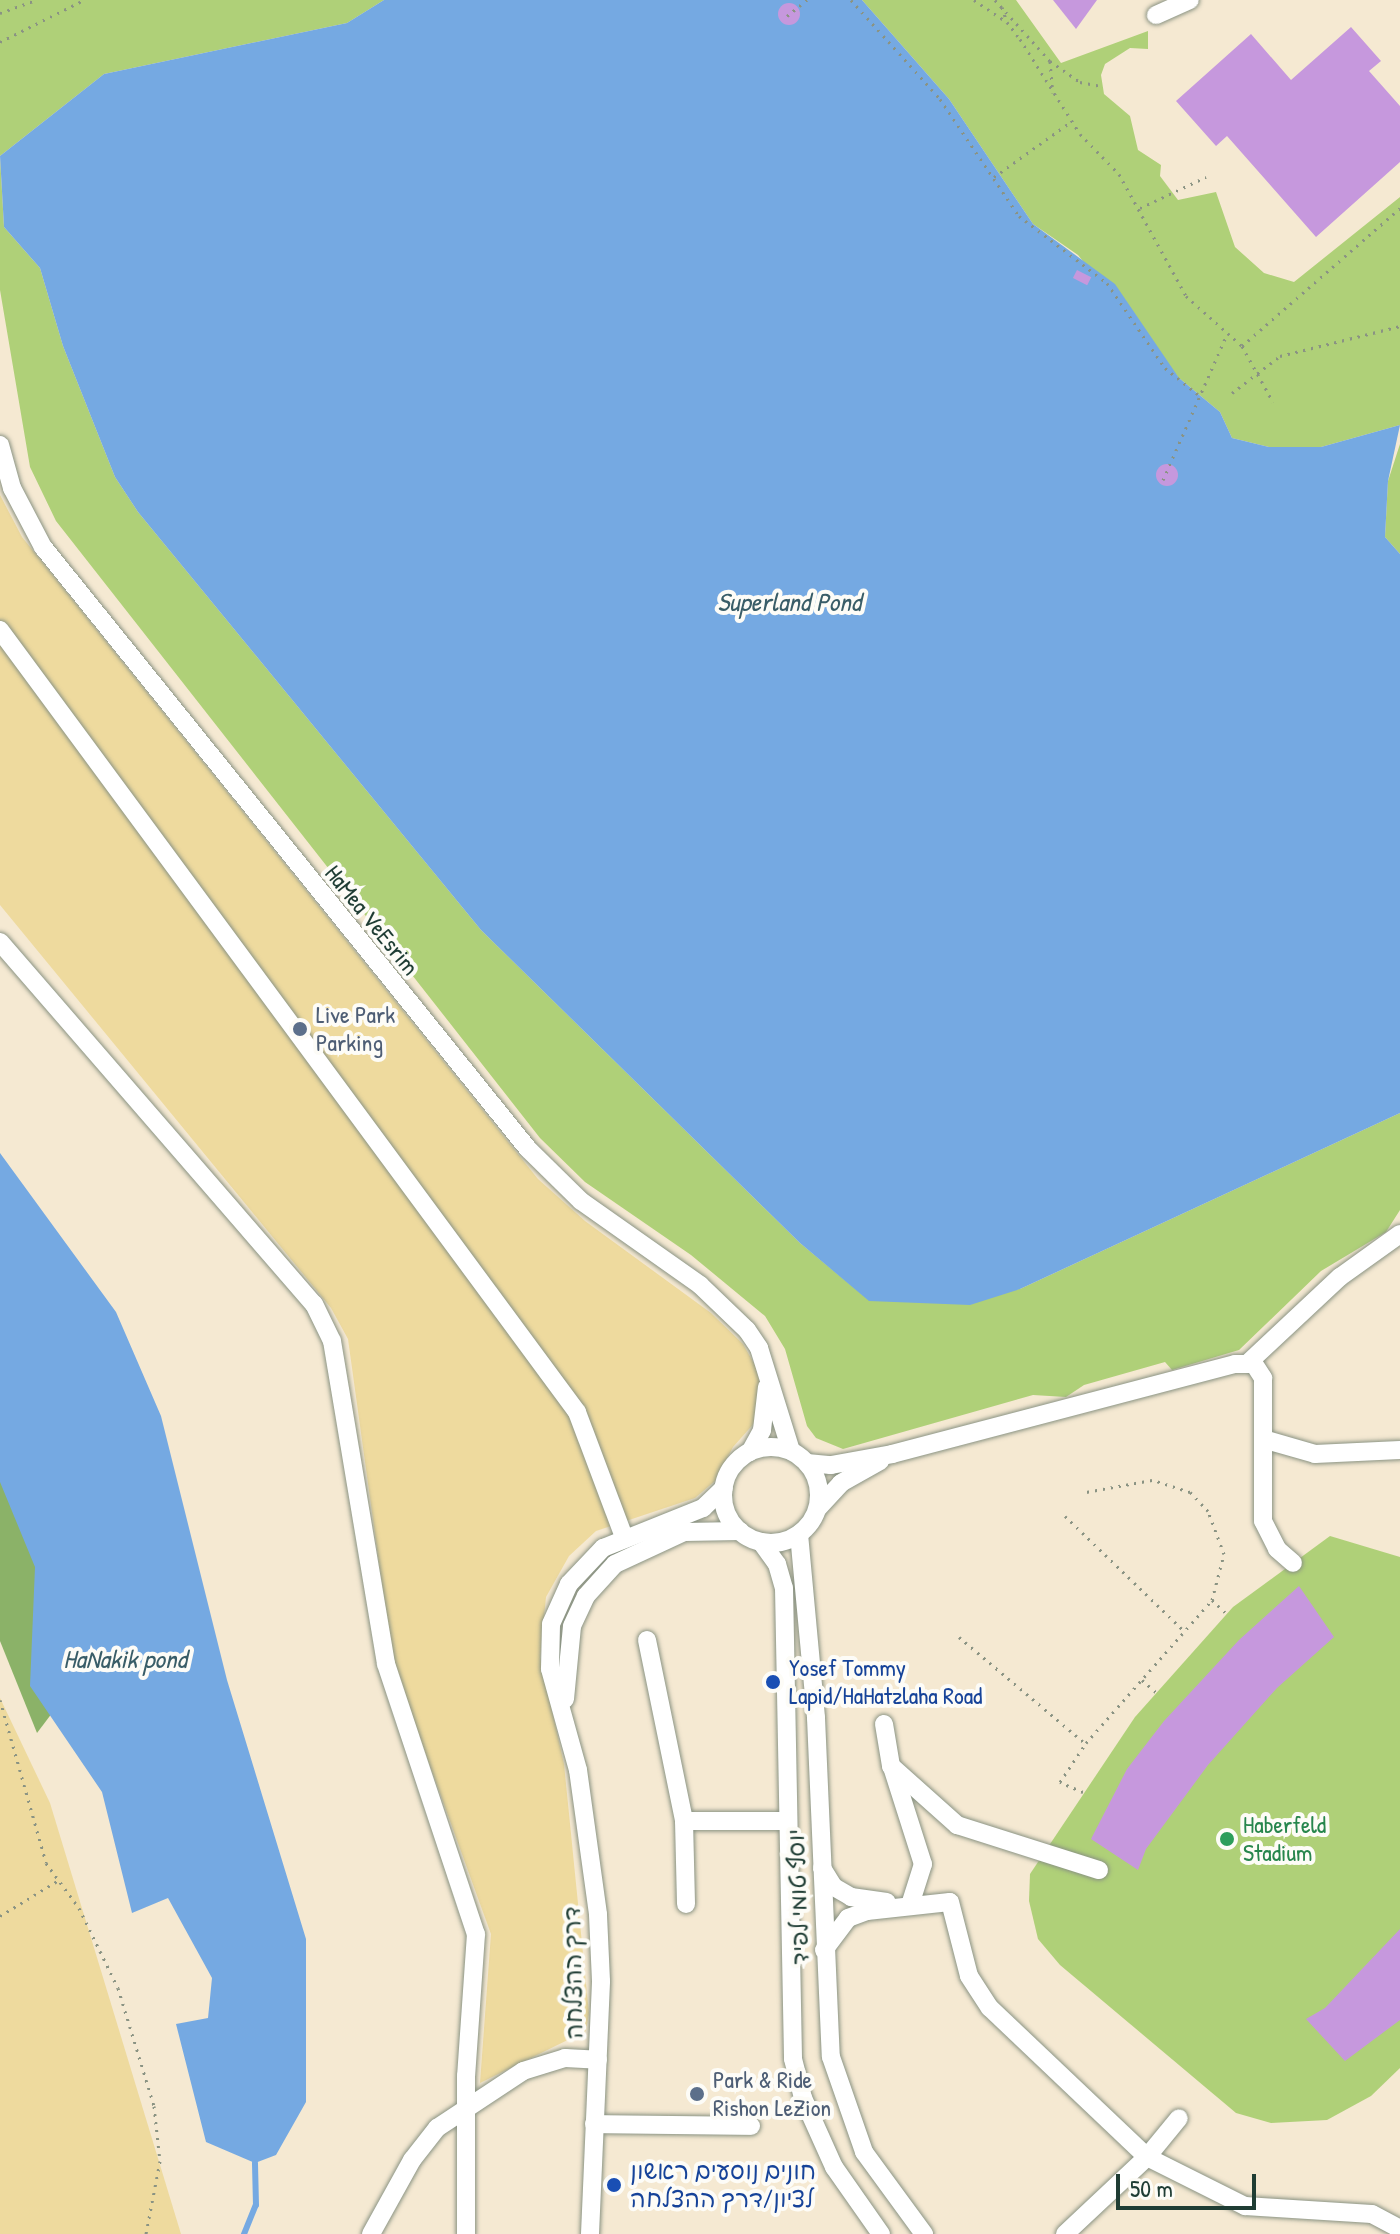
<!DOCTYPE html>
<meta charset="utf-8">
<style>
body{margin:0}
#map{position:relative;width:1400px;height:2234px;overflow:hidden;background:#f5e9d2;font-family:"Patrick Hand","Playpen Sans Hebrew",sans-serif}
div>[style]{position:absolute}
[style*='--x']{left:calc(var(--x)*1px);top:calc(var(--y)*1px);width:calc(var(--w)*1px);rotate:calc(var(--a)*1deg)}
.green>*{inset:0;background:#afd078}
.forest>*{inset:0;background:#8bb268}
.sand>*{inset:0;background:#eeda9e}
.water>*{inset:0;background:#75a9e2}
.stream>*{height:6px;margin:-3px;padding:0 3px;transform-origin:3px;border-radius:3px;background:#75a9e2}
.building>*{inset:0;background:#c698dd;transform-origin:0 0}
.round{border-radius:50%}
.path>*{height:3px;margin-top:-1.5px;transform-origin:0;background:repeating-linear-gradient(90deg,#8a9383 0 2px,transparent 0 8px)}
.roads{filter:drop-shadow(0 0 2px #8a9383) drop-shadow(0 0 2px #8a9383)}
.minor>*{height:18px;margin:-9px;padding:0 9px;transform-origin:9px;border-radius:9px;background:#fff}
.minor>.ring{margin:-9px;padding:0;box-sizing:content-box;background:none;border:18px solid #fff;border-radius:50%}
.dots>*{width:22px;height:22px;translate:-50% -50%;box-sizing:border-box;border:4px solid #fdfcf7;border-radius:50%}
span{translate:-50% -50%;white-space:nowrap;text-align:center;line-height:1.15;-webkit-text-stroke:8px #fdfcf7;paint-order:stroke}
.street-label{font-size:24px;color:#1f3d34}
.service-label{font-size:24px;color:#4e5e75}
.left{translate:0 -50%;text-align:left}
.transit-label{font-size:24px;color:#164399}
.leisure-label{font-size:24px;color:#27864d}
.water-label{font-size:26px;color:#395d68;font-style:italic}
.scale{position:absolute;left:1116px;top:2174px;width:140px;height:36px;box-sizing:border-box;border:4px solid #1f3d34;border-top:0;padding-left:10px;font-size:24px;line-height:28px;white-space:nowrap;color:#1f3d34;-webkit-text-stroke:6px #fdfcf7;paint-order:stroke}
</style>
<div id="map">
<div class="green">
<i style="clip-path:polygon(0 0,384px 0,347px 23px,104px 74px,0 156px,4px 227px,40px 268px,63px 346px,115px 477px,138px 512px,481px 930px,800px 1243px,870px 1301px,1020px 1289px,1400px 1113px,1400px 1210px,1386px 1232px,1321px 1271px,1239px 1350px,1172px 1370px,1165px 1362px,1084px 1385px,1066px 1397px,1033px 1395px,843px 1449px,816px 1438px,807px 1426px,785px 1349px,765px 1316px,691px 1255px,585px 1182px,540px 1138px,56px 521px,30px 467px,0 290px)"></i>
<i style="clip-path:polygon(862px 0,1016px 0,1061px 63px,1148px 31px,1148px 49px,1130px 48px,1105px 64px,1101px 75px,1104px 94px,1130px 116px,1138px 150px,1161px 165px,1160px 176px,1178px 200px,1216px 192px,1235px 247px,1264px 273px,1294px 282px,1400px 197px,1400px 425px,1321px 447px,1269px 447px,1232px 438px,1220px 412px,1179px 378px,1078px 255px,1033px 224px,949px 99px)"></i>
<i style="clip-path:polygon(1400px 444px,1400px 554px,1385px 537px,1388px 481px)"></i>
<i style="clip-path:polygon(1330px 1536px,1400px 1557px,1400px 2068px,1371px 2096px,1327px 2120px,1271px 2123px,1236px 2113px,1060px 1965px,1038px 1939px,1029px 1901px,1030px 1874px,1135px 1717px,1233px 1607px)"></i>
</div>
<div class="forest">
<i style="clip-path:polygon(0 1399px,77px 1680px,37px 1733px,0 1641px)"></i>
</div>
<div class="sand">
<i style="clip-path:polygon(0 495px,22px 537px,538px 1179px,585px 1221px,711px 1313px,743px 1344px,756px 1367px,762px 1394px,757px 1420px,733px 1447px,715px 1481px,695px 1498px,596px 1531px,569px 1556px,546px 1597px,540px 1657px,564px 1764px,589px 2013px,586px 2031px,480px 2083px,491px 1934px,393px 1664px,348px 1339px,331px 1308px,0 905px)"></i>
<i style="clip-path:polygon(0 1698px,50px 1803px,181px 2234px,0 2234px)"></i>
</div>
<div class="water">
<i style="clip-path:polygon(384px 0,862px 0,949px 99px,1033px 224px,1115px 284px,1179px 378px,1220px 412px,1232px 438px,1269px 447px,1321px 447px,1400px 425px,1388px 481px,1385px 537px,1400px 554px,1400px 1113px,1020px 1289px,970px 1305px,869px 1301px,800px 1243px,481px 930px,138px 512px,115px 477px,63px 346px,40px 268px,4px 227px,0 156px,104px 74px,347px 23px)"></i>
<i style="clip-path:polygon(0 1153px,116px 1312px,161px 1416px,227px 1680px,306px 1939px,306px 2102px,276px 2155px,255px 2163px,206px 2142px,176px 2024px,208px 2018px,212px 1978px,168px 1898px,132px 1913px,102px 1792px,30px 1686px,35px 1567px,0 1482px)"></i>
</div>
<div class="stream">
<i style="--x:244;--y:2234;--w:31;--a:-68"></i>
<i style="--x:256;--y:2205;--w:42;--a:-91.4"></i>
</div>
<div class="building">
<i style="clip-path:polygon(1053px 0,1097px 0,1076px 29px)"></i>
<i class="round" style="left:778px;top:3px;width:22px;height:22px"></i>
<i style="clip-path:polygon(1351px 27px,1381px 61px,1369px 71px,1400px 106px,1400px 162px,1316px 237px,1227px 136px,1216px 146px,1176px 101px,1251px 34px,1291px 80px)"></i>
<i style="left:1077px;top:270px;width:16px;height:9px;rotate:27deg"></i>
<i class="round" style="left:1156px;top:464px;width:22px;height:22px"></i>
<i style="clip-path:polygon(1299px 1586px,1334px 1637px,1277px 1688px,1208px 1765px,1146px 1849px,1138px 1870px,1091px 1839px,1127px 1769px,1164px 1721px,1239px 1640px)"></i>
<i style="clip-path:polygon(1400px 1929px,1400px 2020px,1345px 2061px,1306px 2019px,1325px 2008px)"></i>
</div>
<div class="path">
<i style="--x:851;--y:0;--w:133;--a:48"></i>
<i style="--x:940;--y:99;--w:141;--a:56"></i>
<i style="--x:1019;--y:216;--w:111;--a:37.3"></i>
<i style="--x:1107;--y:283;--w:103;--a:55.7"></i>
<i style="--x:1165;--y:368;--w:45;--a:38.7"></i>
<i style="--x:974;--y:0;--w:40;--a:34"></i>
<i style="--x:1007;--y:22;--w:21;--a:53"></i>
<i style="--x:1020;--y:39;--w:112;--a:57.7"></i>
<i style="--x:1080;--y:134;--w:56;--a:45.7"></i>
<i style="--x:1119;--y:174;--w:139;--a:61.2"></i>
<i style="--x:1186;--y:296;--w:75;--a:41.8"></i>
<i style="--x:1242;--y:346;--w:64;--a:61"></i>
<i style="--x:995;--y:0;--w:82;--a:48"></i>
<i style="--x:1050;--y:61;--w:37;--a:35"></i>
<i style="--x:1080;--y:82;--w:20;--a:11"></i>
<i style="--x:1002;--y:7;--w:16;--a:72"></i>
<i style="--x:0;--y:13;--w:38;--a:-20"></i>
<i style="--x:787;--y:16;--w:26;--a:-39"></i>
<i style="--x:0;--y:42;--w:94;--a:-26.6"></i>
<i style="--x:1050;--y:61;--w:32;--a:85"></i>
<i style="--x:994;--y:177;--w:96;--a:-35.7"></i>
<i style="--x:1140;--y:208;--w:73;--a:-25.2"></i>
<i style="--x:1242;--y:346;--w:210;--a:-41.1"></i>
<i style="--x:1232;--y:393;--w:61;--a:-37.6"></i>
<i style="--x:1280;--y:356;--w:124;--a:-14"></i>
<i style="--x:1163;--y:480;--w:159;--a:-66.3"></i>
<i style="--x:1065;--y:1516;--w:164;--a:44"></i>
<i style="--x:1212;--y:1600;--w:21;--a:43"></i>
<i style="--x:959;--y:1637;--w:165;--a:40.1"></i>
<i style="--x:1142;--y:1680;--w:20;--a:41"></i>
<i style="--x:0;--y:1700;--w:169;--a:74.2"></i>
<i style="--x:46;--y:1863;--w:56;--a:53.7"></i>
<i style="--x:79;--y:1908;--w:89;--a:64"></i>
<i style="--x:118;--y:1988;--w:123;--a:73"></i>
<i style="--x:154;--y:2106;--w:55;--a:83.8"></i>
<i style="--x:160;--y:2161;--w:74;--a:100.9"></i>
<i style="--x:1083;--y:1792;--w:25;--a:-157"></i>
<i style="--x:1060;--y:1782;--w:47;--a:-56.3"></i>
<i style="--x:1086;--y:1743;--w:191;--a:-48.6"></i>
<i style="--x:1212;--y:1600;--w:48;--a:-75.4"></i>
<i style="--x:1224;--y:1554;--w:46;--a:-110.4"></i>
<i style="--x:1208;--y:1511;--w:26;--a:-133"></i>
<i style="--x:1190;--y:1492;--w:40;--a:-162"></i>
<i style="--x:1152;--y:1480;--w:67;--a:169.7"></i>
<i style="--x:0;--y:1916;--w:69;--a:-31.4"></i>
</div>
<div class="roads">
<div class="minor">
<i style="--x:1156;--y:15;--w:37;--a:-24"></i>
<i style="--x:0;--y:445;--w:45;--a:74.4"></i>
<i style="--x:12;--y:488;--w:67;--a:62.3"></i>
<i style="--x:43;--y:547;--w:773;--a:51.14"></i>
<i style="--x:528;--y:1149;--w:74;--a:44.5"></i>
<i style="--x:581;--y:1201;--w:146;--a:35.2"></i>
<i style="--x:700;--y:1285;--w:65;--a:43.8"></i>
<i style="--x:747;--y:1330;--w:22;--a:56"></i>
<i style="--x:759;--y:1348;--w:108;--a:72.7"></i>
<i style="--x:0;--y:630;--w:972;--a:53.58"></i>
<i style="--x:577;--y:1412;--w:134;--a:69.4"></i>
<i style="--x:0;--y:942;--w:479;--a:49.1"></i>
<i style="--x:314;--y:1304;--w:41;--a:64.1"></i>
<i style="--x:332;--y:1341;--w:327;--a:80.5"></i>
<i style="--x:386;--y:1664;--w:285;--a:71.6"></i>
<i style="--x:476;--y:1934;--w:142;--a:94"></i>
<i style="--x:466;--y:2076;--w:158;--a:90"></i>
<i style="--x:1248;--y:1363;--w:126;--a:-43.1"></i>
<i style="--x:1340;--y:1277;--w:74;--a:-35.6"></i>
<i style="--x:1263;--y:1439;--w:54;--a:16.1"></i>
<i style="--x:1315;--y:1454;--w:85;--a:-2.7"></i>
<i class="ring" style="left:723px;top:1447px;width:78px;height:78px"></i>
<i style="--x:750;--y:1452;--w:25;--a:-61"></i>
<i style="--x:762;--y:1430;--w:43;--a:-83.4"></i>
<i style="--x:807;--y:1463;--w:24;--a:5"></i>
<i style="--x:831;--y:1465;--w:62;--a:-10.2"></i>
<i style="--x:892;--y:1454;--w:355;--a:-14.7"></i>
<i style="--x:1235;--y:1364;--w:19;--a:0"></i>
<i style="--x:1254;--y:1364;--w:17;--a:57"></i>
<i style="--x:1263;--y:1378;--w:143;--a:90"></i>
<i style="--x:1263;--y:1521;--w:31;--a:63"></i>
<i style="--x:1277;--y:1549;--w:21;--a:41"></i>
<i style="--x:818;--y:1508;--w:34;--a:-47"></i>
<i style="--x:841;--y:1483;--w:45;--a:-29.4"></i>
<i style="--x:799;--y:1534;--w:185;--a:84.7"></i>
<i style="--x:816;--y:1718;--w:339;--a:87.5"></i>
<i style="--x:831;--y:2057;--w:101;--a:70.8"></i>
<i style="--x:864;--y:2152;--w:102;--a:53.8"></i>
<i style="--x:761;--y:1542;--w:27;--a:54"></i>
<i style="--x:777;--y:1564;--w:25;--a:74"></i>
<i style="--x:784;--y:1588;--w:471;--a:88.9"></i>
<i style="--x:793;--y:2059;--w:40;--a:75.6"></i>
<i style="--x:803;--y:2098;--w:76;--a:65.8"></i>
<i style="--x:834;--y:2167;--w:82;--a:55"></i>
<i style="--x:647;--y:1640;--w:185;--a:78.4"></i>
<i style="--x:684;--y:1821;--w:83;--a:88.6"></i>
<i style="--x:565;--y:1699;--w:73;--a:-84.5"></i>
<i style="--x:572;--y:1626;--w:33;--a:-65"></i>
<i style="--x:586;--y:1596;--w:43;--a:-47.8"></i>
<i style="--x:615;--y:1564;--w:76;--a:-24.9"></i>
<i style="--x:684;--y:1532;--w:56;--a:-1"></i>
<i style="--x:884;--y:1724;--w:43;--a:80.5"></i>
<i style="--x:891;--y:1766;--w:89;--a:41.8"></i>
<i style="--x:957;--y:1825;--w:149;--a:17.6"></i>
<i style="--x:892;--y:1767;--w:102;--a:72.3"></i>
<i style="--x:923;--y:1864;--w:43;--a:107.6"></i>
<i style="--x:684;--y:1821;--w:104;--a:0"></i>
<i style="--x:822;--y:1868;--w:22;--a:58"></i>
<i style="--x:834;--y:1887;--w:20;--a:30"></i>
<i style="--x:851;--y:1897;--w:36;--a:8"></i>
<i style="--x:824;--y:1950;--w:40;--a:-53"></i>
<i style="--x:848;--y:1918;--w:20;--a:-20"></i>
<i style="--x:867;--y:1911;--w:83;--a:-6.2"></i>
<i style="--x:950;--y:1902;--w:76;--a:75.6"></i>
<i style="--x:969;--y:1976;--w:38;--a:57"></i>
<i style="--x:990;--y:2008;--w:216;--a:43.5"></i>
<i style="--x:1147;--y:2157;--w:110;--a:26.6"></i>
<i style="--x:1245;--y:2206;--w:127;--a:3.6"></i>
<i style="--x:1372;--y:2214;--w:32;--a:28"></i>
<i style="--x:594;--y:2124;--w:157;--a:0.7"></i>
<i style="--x:371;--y:2234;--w:85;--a:-61"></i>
<i style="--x:412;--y:2160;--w:41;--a:-52"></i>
<i style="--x:437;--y:2128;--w:103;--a:-33.5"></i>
<i style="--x:523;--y:2071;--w:44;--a:-17.2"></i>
<i style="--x:565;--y:2058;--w:33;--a:3"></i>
<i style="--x:590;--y:2234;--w:253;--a:-87.5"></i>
<i style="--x:601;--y:1981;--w:67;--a:-92.6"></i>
<i style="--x:598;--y:1914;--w:145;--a:-97.9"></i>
<i style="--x:578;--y:1770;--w:105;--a:-105.5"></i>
<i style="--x:550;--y:1669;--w:45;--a:-88.7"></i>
<i style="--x:551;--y:1624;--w:44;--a:-65.8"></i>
<i style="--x:569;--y:1584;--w:50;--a:-46.6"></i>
<i style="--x:603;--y:1548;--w:108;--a:-21.8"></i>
<i style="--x:703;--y:1508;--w:29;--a:-44"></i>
<i style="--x:1065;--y:2234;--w:112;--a:-43.2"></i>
<i style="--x:1147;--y:2157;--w:50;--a:-50.6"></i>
</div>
</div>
<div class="dots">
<i style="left:300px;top:1029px;background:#5c6f8a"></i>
<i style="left:773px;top:1682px;background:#1a4fb4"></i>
<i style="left:1227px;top:1839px;background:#2e9e5b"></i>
<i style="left:697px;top:2094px;background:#5c6f8a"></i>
<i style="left:614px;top:2185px;background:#1a4fb4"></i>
</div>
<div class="street-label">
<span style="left:372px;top:920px;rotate:51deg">HaMea VeEsrim</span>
<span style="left:798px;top:1897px;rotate:-92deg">יוסף טומי לפיד</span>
<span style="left:573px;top:1973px;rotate:-91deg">דרך ההצלחה</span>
</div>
<div class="service-label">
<span class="left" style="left:316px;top:1029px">Live Park<br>Parking</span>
<span class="left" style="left:713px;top:2094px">Park &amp; Ride<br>Rishon LeZion</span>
</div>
<div class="transit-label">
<span class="left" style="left:789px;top:1682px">Yosef Tommy<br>Lapid/HaHatzlaha Road</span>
<span class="left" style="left:630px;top:2185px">חונים נוסעים ראשון<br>לציון/דרך ההצלחה</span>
</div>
<div class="leisure-label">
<span class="left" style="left:1243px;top:1839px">Haberfeld<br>Stadium</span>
</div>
<div class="water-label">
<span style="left:789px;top:602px">Superland Pond</span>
<span style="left:125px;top:1659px">HaNakik pond</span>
</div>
<div class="scale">50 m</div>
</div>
